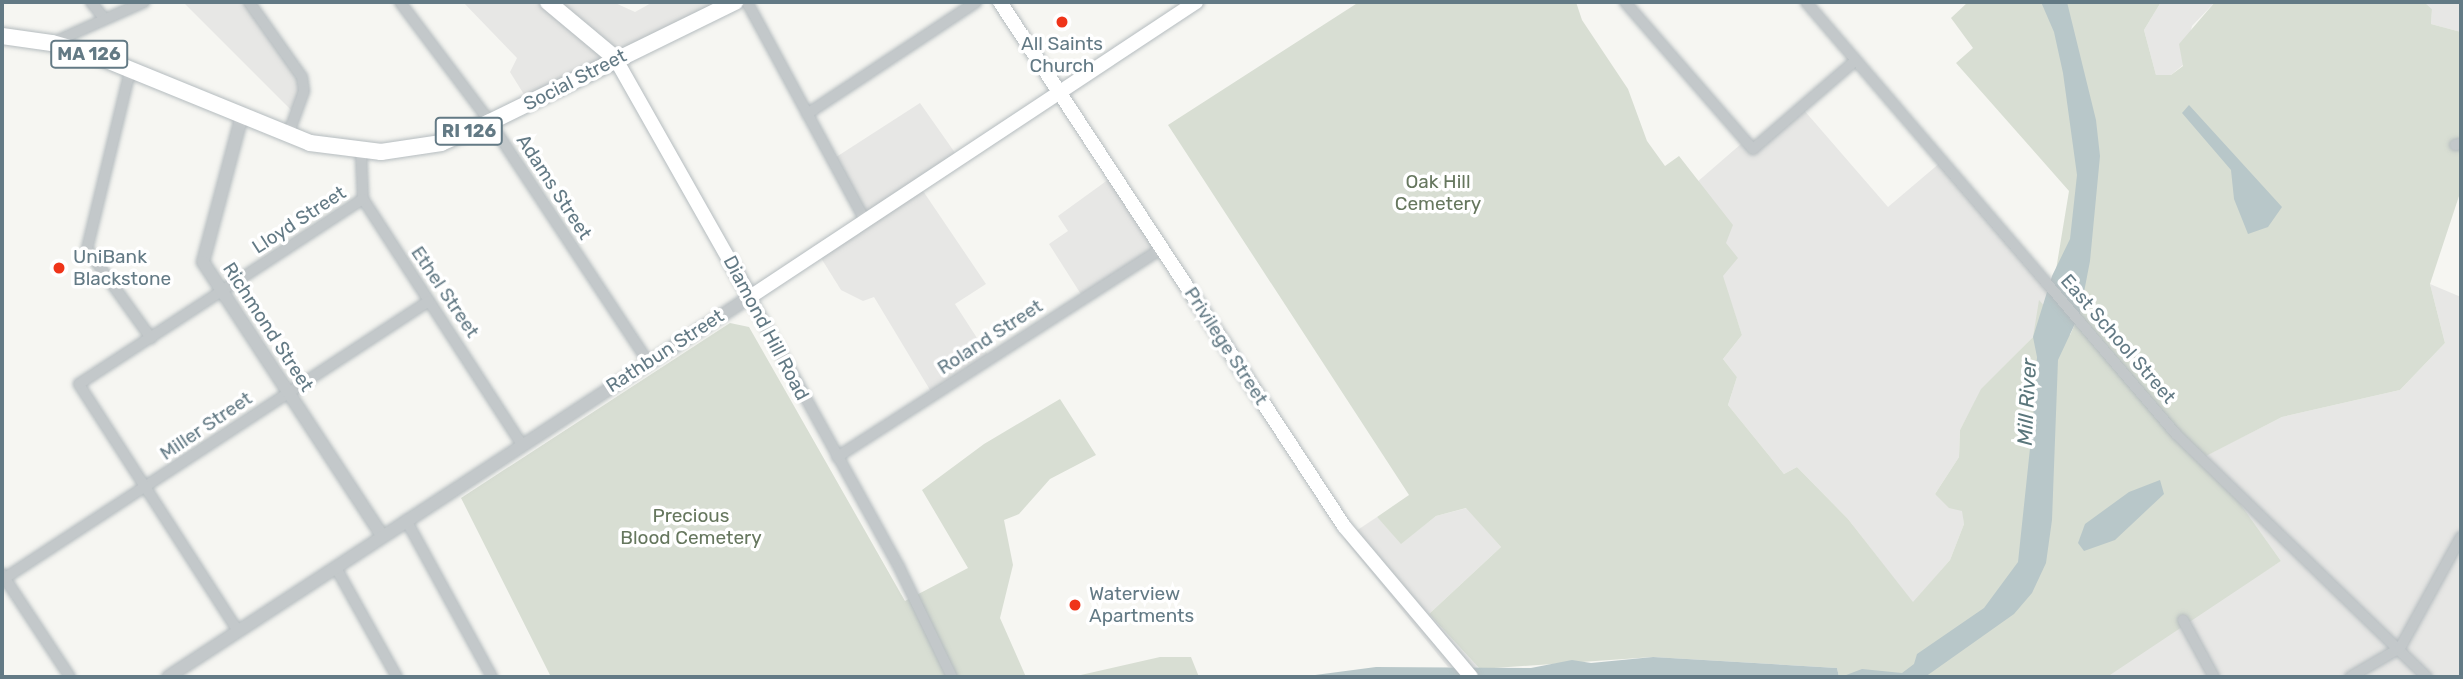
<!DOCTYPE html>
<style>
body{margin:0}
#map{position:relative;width:2463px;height:679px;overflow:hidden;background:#f6f6f2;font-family:Rubik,sans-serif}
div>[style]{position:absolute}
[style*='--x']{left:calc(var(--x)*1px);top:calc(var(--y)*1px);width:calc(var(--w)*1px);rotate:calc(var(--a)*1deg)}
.built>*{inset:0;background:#e7e7e5}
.green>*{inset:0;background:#d8ded3}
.water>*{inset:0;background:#b8c7c9}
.roads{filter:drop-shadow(0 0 2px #b5bcbf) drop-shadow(0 0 2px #b5bcbf)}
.minor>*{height:10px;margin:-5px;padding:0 5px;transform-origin:5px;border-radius:5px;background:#c3c8ca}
.tertiary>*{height:12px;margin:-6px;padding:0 6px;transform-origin:6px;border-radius:6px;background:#c3c8ca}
.secondary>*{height:14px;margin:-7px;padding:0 7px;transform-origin:7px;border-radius:7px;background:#fff}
.primary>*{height:16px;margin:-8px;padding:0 8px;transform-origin:8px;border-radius:8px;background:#fff}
.dots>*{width:19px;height:19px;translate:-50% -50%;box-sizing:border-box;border:4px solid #fff;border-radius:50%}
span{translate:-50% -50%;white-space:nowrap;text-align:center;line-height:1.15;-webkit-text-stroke:7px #fff;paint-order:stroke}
.shield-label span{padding:2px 5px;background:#fff;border:2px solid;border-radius:5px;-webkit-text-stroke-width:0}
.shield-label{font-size:18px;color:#637a85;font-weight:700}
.poi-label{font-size:19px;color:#637a85}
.left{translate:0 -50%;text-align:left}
.street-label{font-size:19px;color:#637a85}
.park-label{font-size:19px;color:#66775e}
.water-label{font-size:21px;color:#5a767b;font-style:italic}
.frame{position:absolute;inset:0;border:4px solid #637a85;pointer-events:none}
</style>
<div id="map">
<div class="built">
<i style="clip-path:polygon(183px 2px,251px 2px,304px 72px,295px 114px)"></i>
<i style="clip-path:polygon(463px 2px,552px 2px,615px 55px,528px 101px,510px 72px,517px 58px)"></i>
<i style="clip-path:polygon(561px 2px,613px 2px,635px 12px,653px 2px,737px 2px,622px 54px)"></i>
<i style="clip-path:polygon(2161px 2px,2215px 2px,2192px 26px,2183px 65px,2171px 75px,2156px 75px,2144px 30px)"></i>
<i style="clip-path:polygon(2424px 2px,2461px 2px,2461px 32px,2431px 24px,2432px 9px)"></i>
<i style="clip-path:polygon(920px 103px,958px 157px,919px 185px,986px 284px,955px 304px,990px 358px,933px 395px,874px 297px,863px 301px,841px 290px,816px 250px,863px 221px,830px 161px)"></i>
<i style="clip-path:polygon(1803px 109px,1888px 207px,1941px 162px,2049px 290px,2033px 337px,1982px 389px,1960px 430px,1959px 457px,1935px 494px,1963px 511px,1964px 524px,1950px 560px,1913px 603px,1848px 519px,1797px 467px,1784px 474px,1728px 405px,1737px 377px,1723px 359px,1742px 335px,1722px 276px,1726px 243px,1696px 183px,1749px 137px,1757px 147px)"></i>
<i style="clip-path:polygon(1116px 174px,1164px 248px,1084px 299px,1049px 244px,1068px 231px,1058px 216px)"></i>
<i style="clip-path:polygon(2430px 284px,2461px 297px,2461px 677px,2096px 677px,2281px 561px,2205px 456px,2282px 417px,2400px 390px,2445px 343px)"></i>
<i style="clip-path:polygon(1467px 508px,1501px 547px,1429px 614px,1480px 669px,1448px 667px,1344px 539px,1377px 517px,1401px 543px,1436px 516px)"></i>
</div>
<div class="green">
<i style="clip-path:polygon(1359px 2px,1576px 2px,1582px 20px,1628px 89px,1647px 141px,1665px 166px,1679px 156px,1733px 225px,1726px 243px,1738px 258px,1723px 276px,1742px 335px,1723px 359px,1737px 377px,1728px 405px,1784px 474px,1797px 467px,1848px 519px,1913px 602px,1950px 560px,1964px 524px,1962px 511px,1949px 508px,1935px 494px,1959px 457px,1960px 430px,1981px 389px,2033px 337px,2039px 300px,2070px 335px,2080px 313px,2054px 282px,2069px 191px,1956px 63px,1973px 48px,1951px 18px,1968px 2px,2161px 2px,2144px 30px,2156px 75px,2171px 75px,2183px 66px,2179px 44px,2215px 2px,2424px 2px,2432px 9px,2431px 24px,2461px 32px,2461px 190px,2430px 284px,2445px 343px,2400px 390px,2282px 417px,2206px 456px,2281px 561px,2107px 677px,1839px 677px,1837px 668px,1653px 657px,1480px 669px,1429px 614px,1501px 547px,1466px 508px,1436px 516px,1401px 544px,1377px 517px,1409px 495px,1168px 125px)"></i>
<i style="clip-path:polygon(730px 323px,749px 327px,905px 601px,968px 568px,922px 490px,984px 444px,1060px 399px,1096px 455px,1050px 479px,1019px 514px,1004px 520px,1013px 565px,1000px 618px,1026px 677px,551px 677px,461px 498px)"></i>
<i style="clip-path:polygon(1160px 657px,1191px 657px,1199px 677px,1072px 677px)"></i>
</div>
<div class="water">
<i style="clip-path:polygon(2041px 2px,2067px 2px,2096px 120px,2100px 156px,2090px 261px,2080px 313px,2058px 360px,2052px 520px,2046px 563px,2032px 593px,2014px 614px,1925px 677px,1841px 677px,1862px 669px,1902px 673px,1914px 664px,1917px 654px,1984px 608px,2018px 562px,2033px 420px,2037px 357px,2033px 337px,2052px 276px,2070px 239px,2077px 175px,2063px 73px,2054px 32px)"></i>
<i style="clip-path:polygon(2189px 105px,2282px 207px,2268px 227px,2248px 234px,2234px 199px,2231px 170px,2182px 113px)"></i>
<i style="clip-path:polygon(2160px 480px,2164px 494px,2115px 540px,2084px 551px,2078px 543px,2085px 524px,2129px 492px)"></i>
<i style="clip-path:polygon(1653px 657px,1837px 668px,1839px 677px,1300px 677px,1376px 667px,1531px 668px,1572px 660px,1591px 663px)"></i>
</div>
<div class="roads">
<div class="minor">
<i style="--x:91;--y:2;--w:21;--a:51"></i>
<i style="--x:249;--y:2;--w:92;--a:54.8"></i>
<i style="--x:302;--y:77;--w:14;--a:82"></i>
<i style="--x:304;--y:91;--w:47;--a:110"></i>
<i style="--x:400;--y:2;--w:150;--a:53.1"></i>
<i style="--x:490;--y:122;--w:287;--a:56.6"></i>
<i style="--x:747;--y:2;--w:248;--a:61.6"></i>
<i style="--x:1625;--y:2;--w:195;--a:49"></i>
<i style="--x:1753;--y:149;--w:136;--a:-40.8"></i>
<i style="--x:1806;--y:2;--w:569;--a:49.42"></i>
<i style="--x:2176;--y:434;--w:349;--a:44.1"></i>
<i style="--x:52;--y:43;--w:101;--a:-24"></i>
<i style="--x:130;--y:71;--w:183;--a:103.6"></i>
<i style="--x:87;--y:249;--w:110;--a:54.3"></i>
<i style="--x:807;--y:114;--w:203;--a:-33.5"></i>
<i style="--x:2455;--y:145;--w:6;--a:-9"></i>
<i style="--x:361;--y:152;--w:47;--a:87.6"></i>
<i style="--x:363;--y:199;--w:293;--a:57.1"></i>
<i style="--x:750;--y:297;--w:308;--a:61.1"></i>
<i style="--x:899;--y:567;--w:122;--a:64.3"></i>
<i style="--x:837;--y:457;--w:386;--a:-32.7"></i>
<i style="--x:406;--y:520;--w:179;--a:61.3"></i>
<i style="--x:336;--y:568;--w:125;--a:60.8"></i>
<i style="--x:2;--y:574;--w:123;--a:56.6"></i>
<i style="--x:2;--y:580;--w:510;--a:-33.16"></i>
<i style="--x:2183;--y:620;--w:65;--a:61.5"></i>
<i style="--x:238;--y:631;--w:294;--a:-122.8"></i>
<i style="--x:79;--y:384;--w:339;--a:-33.1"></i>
<i style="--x:2350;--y:677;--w:58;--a:-30.1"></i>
<i style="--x:2400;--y:648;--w:127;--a:-61.2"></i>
</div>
<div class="tertiary">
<i style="--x:241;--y:119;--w:148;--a:104.9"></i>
<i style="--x:203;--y:262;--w:327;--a:56.8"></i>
<i style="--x:168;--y:677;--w:695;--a:-33.14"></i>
</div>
<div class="secondary">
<i style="--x:1000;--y:2;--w:627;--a:56.72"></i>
<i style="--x:1344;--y:526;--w:197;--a:49.9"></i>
<i style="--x:615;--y:58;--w:274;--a:60.5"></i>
<i style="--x:750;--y:297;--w:535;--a:-33.48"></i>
</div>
<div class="primary">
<i style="--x:548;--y:2;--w:87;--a:39.9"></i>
<i style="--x:2;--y:36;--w:50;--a:8"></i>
<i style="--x:52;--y:43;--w:47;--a:16.1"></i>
<i style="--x:97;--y:56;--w:230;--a:22.2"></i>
<i style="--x:310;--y:143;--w:72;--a:7.2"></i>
<i style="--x:381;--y:152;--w:61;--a:-8.5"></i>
<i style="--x:441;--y:143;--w:53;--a:-23.2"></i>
<i style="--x:490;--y:122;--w:273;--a:-26.1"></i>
</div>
</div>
<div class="dots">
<i style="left:1062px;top:22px;background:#ef3419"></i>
<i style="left:59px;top:268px;background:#ef3419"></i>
<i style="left:1075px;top:605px;background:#ef3419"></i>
</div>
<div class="shield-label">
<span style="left:89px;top:54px">MA 126</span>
<span style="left:469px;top:131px">RI 126</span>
</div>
<div class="poi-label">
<span style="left:1062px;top:55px">All Saints<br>Church</span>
<span class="left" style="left:73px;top:268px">UniBank<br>Blackstone</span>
<span class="left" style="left:1089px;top:605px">Waterview<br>Apartments</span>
</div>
<div class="street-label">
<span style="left:575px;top:80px;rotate:-27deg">Social Street</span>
<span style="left:554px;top:187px;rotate:57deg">Adams Street</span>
<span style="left:299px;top:220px;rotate:-33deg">Lloyd Street</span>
<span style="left:445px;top:292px;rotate:56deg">Ethel Street</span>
<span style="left:268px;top:327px;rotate:57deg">Richmond Street</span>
<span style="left:766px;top:328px;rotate:62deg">Diamond Hill Road</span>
<span style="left:990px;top:337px;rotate:-33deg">Roland Street</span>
<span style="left:2118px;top:339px;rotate:49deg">East School Street</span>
<span style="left:1226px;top:346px;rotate:57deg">Privilege Street</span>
<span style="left:665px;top:351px;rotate:-33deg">Rathbun Street</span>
<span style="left:206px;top:426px;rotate:-34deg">Miller Street</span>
</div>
<div class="park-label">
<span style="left:1438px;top:193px">Oak Hill<br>Cemetery</span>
<span style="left:691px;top:527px">Precious<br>Blood Cemetery</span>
</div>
<div class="water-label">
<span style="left:2027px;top:402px;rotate:-87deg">Mill River</span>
</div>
<div class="frame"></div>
</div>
